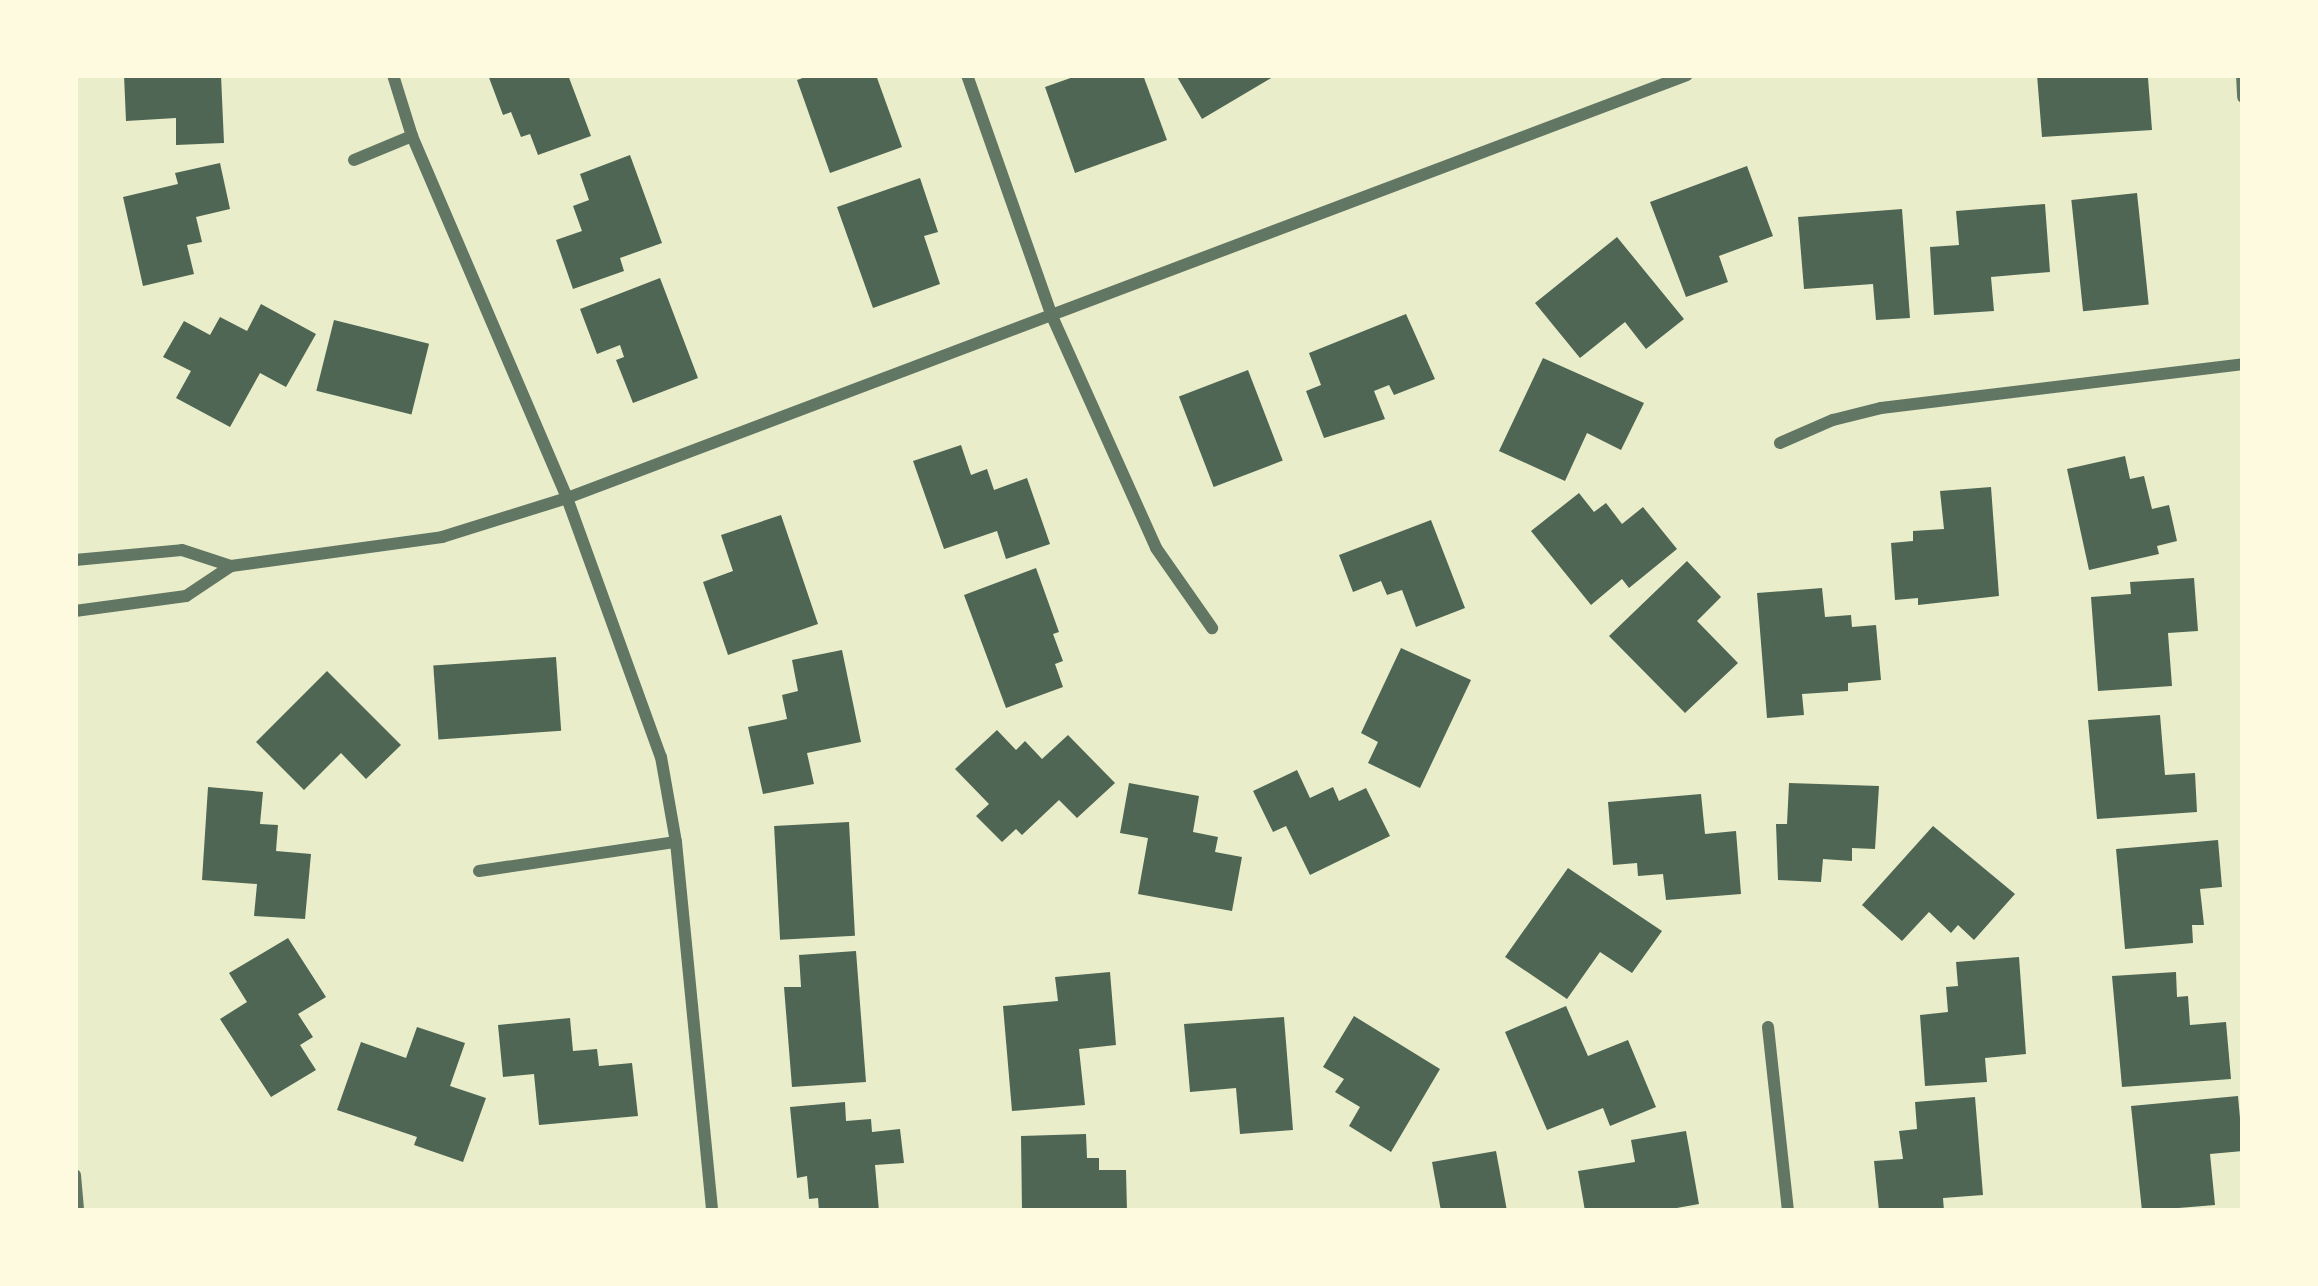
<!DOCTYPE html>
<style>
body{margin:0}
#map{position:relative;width:2318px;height:1286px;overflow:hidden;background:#e9edc9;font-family:"PT Sans",sans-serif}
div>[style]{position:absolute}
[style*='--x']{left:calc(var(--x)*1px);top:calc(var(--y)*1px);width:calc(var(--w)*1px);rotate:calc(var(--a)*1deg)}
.building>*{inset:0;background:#4f6655;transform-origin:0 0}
.minor>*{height:12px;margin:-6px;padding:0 6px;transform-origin:6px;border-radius:6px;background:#617663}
span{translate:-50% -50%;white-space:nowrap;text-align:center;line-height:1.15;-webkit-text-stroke:9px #fefae0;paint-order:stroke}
.frame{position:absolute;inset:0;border:78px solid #fefae0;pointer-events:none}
</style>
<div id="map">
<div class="building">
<i style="clip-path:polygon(124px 75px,221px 75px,224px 143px,176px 145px,176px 118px,126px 121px)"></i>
<i style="clip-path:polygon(488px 75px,568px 75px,591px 136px,538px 155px,530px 134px,521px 137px,511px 112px,503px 115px)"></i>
<i style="clip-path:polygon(811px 75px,876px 75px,902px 147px,830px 173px,797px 80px)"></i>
<i style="clip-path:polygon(1079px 75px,1143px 75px,1167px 140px,1075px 173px,1045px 87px)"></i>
<i style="clip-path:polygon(1176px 75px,1276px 75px,1202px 119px)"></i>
<i style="clip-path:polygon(2037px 75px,2148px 78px,2152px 130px,2042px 137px)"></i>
<i style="clip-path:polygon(630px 155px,662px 243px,620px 258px,624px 271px,573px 289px,556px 240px,582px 231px,573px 206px,589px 200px,580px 174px)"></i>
<i style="clip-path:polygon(220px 163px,230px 209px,196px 217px,202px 242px,187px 245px,194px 274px,143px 286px,123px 197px,178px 184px,175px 173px)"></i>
<i style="clip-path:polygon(1747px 166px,1773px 236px,1719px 256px,1728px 282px,1686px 297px,1650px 202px)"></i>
<i style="clip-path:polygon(920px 178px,938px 232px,924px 236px,940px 284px,873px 308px,837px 207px)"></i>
<i style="left:2137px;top:193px;width:112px;height:66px;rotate:84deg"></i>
<i style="clip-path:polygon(2045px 204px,2050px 272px,1991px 277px,1994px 311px,1934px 315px,1930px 247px,1959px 245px,1956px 211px)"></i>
<i style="clip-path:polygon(1902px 209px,1910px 318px,1876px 320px,1873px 284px,1804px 289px,1798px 217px)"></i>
<i style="clip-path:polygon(1617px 237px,1684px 319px,1646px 349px,1625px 322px,1580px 358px,1535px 303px)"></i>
<i style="clip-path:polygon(660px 278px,698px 378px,633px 403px,616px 360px,624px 357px,620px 345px,597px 354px,580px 309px)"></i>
<i style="clip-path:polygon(261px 304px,316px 334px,286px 387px,260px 373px,230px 427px,176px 398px,191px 371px,163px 357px,184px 321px,210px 335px,220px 317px,247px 331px)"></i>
<i style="clip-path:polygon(1406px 314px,1435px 379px,1394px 395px,1389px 385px,1374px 391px,1385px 419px,1324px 438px,1306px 391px,1321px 385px,1309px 353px)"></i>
<i style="left:334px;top:320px;width:98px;height:73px;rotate:14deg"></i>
<i style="clip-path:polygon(1543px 358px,1644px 403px,1621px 450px,1587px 433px,1565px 481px,1499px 451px)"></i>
<i style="left:1248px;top:370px;width:97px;height:74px;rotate:69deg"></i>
<i style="clip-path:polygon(961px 445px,971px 475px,987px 469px,994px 490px,1027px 478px,1050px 544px,1006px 559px,997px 531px,944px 549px,913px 461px)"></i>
<i style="clip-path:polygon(2125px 456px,2130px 479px,2144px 476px,2152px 509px,2169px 505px,2177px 541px,2157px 546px,2159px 554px,2089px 570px,2067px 469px)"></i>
<i style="clip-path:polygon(1991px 487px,1999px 596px,1918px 605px,1918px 598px,1895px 600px,1891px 543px,1913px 541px,1913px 531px,1944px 529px,1940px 491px)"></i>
<i style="clip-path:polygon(1579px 493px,1594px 512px,1606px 503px,1622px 524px,1643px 507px,1677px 549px,1629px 588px,1622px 579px,1591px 605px,1531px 531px)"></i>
<i style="clip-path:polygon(781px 515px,818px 624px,728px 655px,703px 582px,733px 571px,721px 535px)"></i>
<i style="clip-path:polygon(1431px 520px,1465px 608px,1416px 627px,1402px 590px,1387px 595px,1381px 581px,1353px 592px,1339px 555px)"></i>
<i style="clip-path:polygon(1687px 561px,1721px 597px,1697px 621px,1738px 663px,1685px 713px,1609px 636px)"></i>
<i style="clip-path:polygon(1036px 568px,1059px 632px,1053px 634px,1063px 661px,1055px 664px,1063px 687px,1006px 708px,964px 595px)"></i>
<i style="clip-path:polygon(2194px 578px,2198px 631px,2168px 633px,2172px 686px,2098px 691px,2091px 597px,2131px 594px,2130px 582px)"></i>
<i style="clip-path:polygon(1822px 588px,1825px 617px,1851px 615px,1852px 627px,1876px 625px,1881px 680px,1848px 683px,1848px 691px,1802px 694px,1804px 715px,1767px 718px,1757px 593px)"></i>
<i style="clip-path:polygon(1401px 648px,1471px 680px,1420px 788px,1368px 763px,1378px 742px,1361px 733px)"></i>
<i style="clip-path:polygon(842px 650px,861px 742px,807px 753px,814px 784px,763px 794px,748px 727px,787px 719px,782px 695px,798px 691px,792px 660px)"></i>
<i style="left:556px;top:657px;width:74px;height:123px;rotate:86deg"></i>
<i style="clip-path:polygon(327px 671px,401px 745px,366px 779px,341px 753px,304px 790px,256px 742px)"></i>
<i style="clip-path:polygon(2160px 715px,2165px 775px,2195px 773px,2197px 812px,2097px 819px,2088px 720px)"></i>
<i style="clip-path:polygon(997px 730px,1016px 750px,1025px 741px,1042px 759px,1068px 735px,1115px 783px,1077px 818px,1059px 800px,1022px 835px,1016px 829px,1002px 842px,976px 816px,989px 804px,955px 769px)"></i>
<i style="clip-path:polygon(1297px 770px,1310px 798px,1333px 787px,1339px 801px,1366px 788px,1390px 836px,1310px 875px,1286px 826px,1273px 832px,1253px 791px)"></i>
<i style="clip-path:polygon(1129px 783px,1199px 796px,1193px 832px,1218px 837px,1215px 852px,1242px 857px,1232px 911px,1138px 894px,1148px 838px,1120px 833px)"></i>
<i style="clip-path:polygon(1789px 783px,1879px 786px,1875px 849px,1852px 848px,1852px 861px,1823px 859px,1821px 882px,1778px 880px,1776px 824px,1787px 824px)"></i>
<i style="clip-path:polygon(208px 787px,263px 792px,260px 824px,278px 825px,276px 851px,311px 854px,305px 919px,254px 916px,257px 884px,202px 880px)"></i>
<i style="clip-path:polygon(1701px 794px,1705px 834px,1736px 831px,1741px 894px,1666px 900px,1663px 874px,1638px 876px,1637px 863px,1613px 865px,1608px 802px)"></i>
<i style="left:849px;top:822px;width:114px;height:75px;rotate:87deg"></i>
<i style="clip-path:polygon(1933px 826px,2015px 894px,1974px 940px,1958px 925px,1951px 933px,1929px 912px,1902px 941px,1862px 905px)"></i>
<i style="clip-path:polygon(2218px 840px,2222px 887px,2200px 889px,2204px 925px,2192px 925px,2193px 943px,2125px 949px,2116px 849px)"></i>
<i style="clip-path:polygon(1568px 868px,1662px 931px,1632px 973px,1600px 952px,1567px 999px,1505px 957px)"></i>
<i style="clip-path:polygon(288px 938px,326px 997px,298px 1014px,313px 1037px,300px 1045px,316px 1070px,271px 1097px,220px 1019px,247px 1002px,229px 973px)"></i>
<i style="clip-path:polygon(856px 951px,866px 1082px,792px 1087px,784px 987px,801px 987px,799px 955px)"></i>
<i style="clip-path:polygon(2019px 957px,2026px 1054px,1985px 1058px,1987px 1082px,1925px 1086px,1920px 1015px,1948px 1012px,1946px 987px,1958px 986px,1956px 962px)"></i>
<i style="clip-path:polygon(1110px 972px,1116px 1045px,1079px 1049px,1085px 1105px,1012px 1111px,1003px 1006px,1058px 1001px,1055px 977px)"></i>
<i style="clip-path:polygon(2176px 972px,2177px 997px,2188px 996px,2190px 1025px,2226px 1022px,2231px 1079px,2122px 1087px,2112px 976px)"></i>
<i style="clip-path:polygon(1566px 1006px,1588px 1056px,1628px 1040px,1656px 1107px,1610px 1126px,1603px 1108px,1547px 1130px,1505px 1032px)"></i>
<i style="clip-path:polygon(1354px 1016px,1440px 1069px,1391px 1152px,1349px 1126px,1360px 1107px,1335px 1092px,1344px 1079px,1323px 1067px)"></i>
<i style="clip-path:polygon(1284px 1017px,1293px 1130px,1240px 1134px,1236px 1088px,1190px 1092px,1184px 1024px)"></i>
<i style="clip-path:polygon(570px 1018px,573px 1051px,597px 1049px,599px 1066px,632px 1063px,638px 1116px,539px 1125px,534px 1074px,503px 1077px,498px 1025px)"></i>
<i style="clip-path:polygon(417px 1027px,465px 1043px,450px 1086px,486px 1098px,463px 1162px,414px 1145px,417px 1137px,337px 1110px,361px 1042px,406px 1058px)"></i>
<i style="clip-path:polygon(2238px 1096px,2243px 1151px,2210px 1154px,2215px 1205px,2142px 1211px,2131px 1106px)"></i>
<i style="clip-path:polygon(1975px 1097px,1983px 1195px,1943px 1198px,1944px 1211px,1879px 1211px,1874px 1161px,1903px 1159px,1899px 1131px,1917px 1129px,1915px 1102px)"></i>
<i style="clip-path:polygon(845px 1102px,846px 1121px,871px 1119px,872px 1132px,900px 1129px,904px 1163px,875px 1165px,879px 1211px,819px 1211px,818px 1198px,809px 1199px,807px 1176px,797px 1178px,790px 1107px)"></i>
<i style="clip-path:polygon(1686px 1131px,1699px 1204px,1660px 1211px,1585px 1211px,1578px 1171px,1635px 1162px,1631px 1140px)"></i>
<i style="clip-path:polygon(1086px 1134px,1087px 1158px,1099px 1158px,1099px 1170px,1126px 1170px,1127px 1211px,1022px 1211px,1021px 1136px)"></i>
<i style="clip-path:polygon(1496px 1151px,1507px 1211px,1441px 1211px,1432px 1162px)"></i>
</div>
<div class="minor">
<i style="--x:393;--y:75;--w:64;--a:72.7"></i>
<i style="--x:412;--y:136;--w:394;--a:66.8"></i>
<i style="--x:567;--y:498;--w:276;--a:70.1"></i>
<i style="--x:661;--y:757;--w:86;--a:80"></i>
<i style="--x:676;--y:842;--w:371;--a:84.4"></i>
<i style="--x:967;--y:75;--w:253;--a:70.6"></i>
<i style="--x:1051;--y:314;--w:256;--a:65.8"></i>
<i style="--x:1156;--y:548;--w:98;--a:55"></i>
<i style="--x:2242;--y:75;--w:22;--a:87"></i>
<i style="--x:354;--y:160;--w:63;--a:-22.5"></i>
<i style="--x:1780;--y:443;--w:58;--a:-23.5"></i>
<i style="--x:1833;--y:420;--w:49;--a:-14"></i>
<i style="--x:1881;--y:408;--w:365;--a:-6.9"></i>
<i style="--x:75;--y:560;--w:107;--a:-5.3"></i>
<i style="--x:182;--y:550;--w:52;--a:18.1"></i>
<i style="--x:231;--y:566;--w:54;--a:146.3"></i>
<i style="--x:186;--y:596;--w:112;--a:172.3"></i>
<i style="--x:231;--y:566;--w:213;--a:-7.8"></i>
<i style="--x:442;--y:537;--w:131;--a:-17.3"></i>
<i style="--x:567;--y:498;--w:1197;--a:-20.69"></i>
<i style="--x:479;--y:871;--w:199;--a:-8.4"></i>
<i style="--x:1768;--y:1027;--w:185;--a:83.8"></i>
<i style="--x:75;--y:1175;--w:36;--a:85"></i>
</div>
<div class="frame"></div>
</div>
